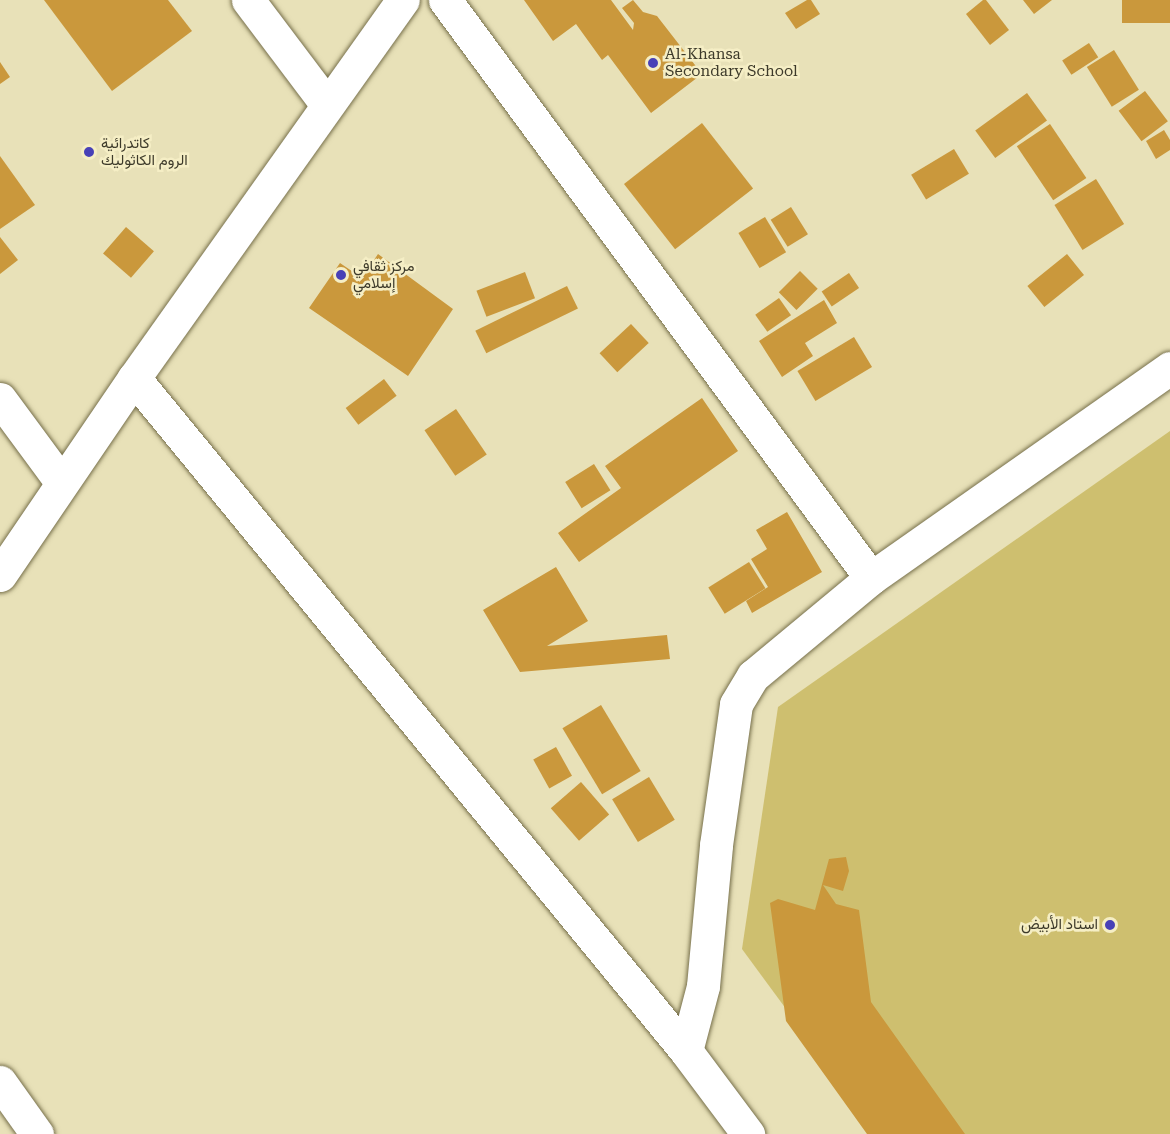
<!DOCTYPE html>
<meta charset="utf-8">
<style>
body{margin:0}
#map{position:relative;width:1170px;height:1134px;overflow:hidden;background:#e8e1b8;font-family:"Roboto Serif",Vazirmatn,serif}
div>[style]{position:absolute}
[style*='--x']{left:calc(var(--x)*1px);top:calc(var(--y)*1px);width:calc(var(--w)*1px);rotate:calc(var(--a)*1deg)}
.green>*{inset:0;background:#cebf6f}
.building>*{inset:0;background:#ca983c;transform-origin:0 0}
.roads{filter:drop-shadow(0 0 2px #77704b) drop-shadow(0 0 2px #77704b)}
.minor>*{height:33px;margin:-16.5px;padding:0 16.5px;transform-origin:16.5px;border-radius:16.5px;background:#fff}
.tertiary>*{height:33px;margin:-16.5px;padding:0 16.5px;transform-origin:16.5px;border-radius:16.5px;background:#fff}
.dots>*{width:16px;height:16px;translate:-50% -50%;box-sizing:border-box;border:3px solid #f5eec5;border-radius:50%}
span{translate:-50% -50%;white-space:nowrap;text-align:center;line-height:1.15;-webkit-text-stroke:5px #f5eec5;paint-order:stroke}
.poi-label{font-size:15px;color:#3d3a2a}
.left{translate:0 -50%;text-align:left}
.right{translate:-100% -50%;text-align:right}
</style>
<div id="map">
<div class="green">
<i style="clip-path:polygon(1170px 431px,1170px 1134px,878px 1134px,742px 949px,778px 707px)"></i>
</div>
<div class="building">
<i style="clip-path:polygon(44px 0,168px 0,192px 31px,112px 91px)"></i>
<i style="clip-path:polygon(524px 0,611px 0,633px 30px,634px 23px,622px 8px,633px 0,643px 12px,657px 16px,702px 74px,651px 113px,608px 55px,602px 60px,576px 24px,553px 41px)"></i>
<i style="clip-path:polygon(807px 0,811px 0,820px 14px,796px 29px,785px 13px)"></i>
<i style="clip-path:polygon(983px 0,986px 0,1009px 30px,990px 45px,966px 14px)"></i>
<i style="clip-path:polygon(1023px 0,1052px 0,1034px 14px)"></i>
<i style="left:1122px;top:0;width:48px;height:23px"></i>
<i style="left:1089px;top:43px;width:17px;height:32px;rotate:57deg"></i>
<i style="left:1114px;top:50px;width:47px;height:32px;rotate:58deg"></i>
<i style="clip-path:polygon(0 62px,10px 77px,0 84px)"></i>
<i style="left:1145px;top:91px;width:38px;height:33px;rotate:53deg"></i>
<i style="left:1027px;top:93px;width:34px;height:64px;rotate:54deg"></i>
<i style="left:702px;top:123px;width:83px;height:99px;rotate:52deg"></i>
<i style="left:1050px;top:124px;width:65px;height:40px;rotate:56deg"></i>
<i style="clip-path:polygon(1164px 130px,1170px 140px,1170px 150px,1156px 159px,1146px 141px)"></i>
<i style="left:954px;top:149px;width:29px;height:50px;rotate:59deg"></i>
<i style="clip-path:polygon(0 156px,35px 205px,0 229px)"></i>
<i style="left:1096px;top:179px;width:53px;height:49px;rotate:58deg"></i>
<i style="left:791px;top:207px;width:32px;height:24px;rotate:58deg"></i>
<i style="left:765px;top:217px;width:41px;height:31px;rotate:59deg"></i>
<i style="left:126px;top:227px;width:37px;height:35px;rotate:41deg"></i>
<i style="clip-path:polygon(0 237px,18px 260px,0 274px)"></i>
<i style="clip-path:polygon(378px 254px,453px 309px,408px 376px,309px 308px,340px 263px,362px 278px)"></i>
<i style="left:1067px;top:254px;width:27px;height:51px;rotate:51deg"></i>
<i style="left:800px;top:271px;width:25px;height:30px;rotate:45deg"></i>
<i style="left:525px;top:272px;width:28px;height:52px;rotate:69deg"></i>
<i style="left:849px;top:273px;width:18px;height:33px;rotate:56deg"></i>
<i style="left:567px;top:286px;width:25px;height:102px;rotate:64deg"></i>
<i style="left:779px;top:298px;width:21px;height:29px;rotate:55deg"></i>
<i style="clip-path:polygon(824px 300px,837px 323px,805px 343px,813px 356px,782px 377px,759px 341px)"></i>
<i style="left:631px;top:324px;width:26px;height:43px;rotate:47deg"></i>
<i style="left:854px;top:337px;width:35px;height:66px;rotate:59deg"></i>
<i style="left:384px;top:379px;width:21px;height:48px;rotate:53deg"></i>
<i style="clip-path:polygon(702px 398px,738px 451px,579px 562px,558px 533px,621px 488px,605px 466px)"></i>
<i style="left:456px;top:409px;width:55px;height:38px;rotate:56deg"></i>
<i style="left:594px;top:464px;width:31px;height:34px;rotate:58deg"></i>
<i style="clip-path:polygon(787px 512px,822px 572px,752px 613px,746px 601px,768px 587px,751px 559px,767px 549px,756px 530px)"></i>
<i style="left:749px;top:562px;width:31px;height:48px;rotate:58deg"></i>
<i style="clip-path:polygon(556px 567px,588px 621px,547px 646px,667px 635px,670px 659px,520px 672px,483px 610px)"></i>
<i style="left:601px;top:705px;width:77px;height:45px;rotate:59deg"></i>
<i style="left:556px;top:747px;width:33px;height:26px;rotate:61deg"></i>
<i style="left:649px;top:777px;width:50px;height:43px;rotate:59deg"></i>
<i style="left:581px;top:782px;width:43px;height:40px;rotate:49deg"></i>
<i style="clip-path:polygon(846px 857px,849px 871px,843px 891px,823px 885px,836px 904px,859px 910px,871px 1002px,965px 1134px,867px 1134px,786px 1021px,770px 903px,778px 899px,815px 910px,829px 859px)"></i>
</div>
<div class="roads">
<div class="minor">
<i style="--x:248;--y:0;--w:131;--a:53"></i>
<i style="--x:445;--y:0;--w:718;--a:53.61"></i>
<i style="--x:871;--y:578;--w:365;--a:-35.1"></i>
<i style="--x:134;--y:378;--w:870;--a:50.64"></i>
<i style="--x:686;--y:1051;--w:104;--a:53.2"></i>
<i style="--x:0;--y:399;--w:104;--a:53.6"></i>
<i style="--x:686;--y:1051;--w:67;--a:-75.3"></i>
<i style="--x:703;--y:986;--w:142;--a:-84.7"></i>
<i style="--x:716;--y:845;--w:142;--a:-81.9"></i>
<i style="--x:736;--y:704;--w:33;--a:-59"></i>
<i style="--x:753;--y:676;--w:153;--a:-39.7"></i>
</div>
<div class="tertiary">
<i style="--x:0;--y:575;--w:238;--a:-55.8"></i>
<i style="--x:134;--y:378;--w:464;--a:-54.6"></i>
<i style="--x:0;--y:1082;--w:64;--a:54.6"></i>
</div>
</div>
<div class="dots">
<i style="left:653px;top:63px;background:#4841b7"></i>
<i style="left:89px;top:152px;background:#4841b7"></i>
<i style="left:341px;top:275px;background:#4841b7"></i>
<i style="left:1110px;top:925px;background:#4841b7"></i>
</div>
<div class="poi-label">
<span class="left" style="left:665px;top:63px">Al-Khansa<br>Secondary School</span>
<span class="left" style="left:101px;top:152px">كاتدرائية<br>الروم الكاثوليك</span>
<span class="left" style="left:353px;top:275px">مركز ثقافي<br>إسلامي</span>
<span class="right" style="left:1098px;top:925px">استاد الأبيض</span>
</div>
</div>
